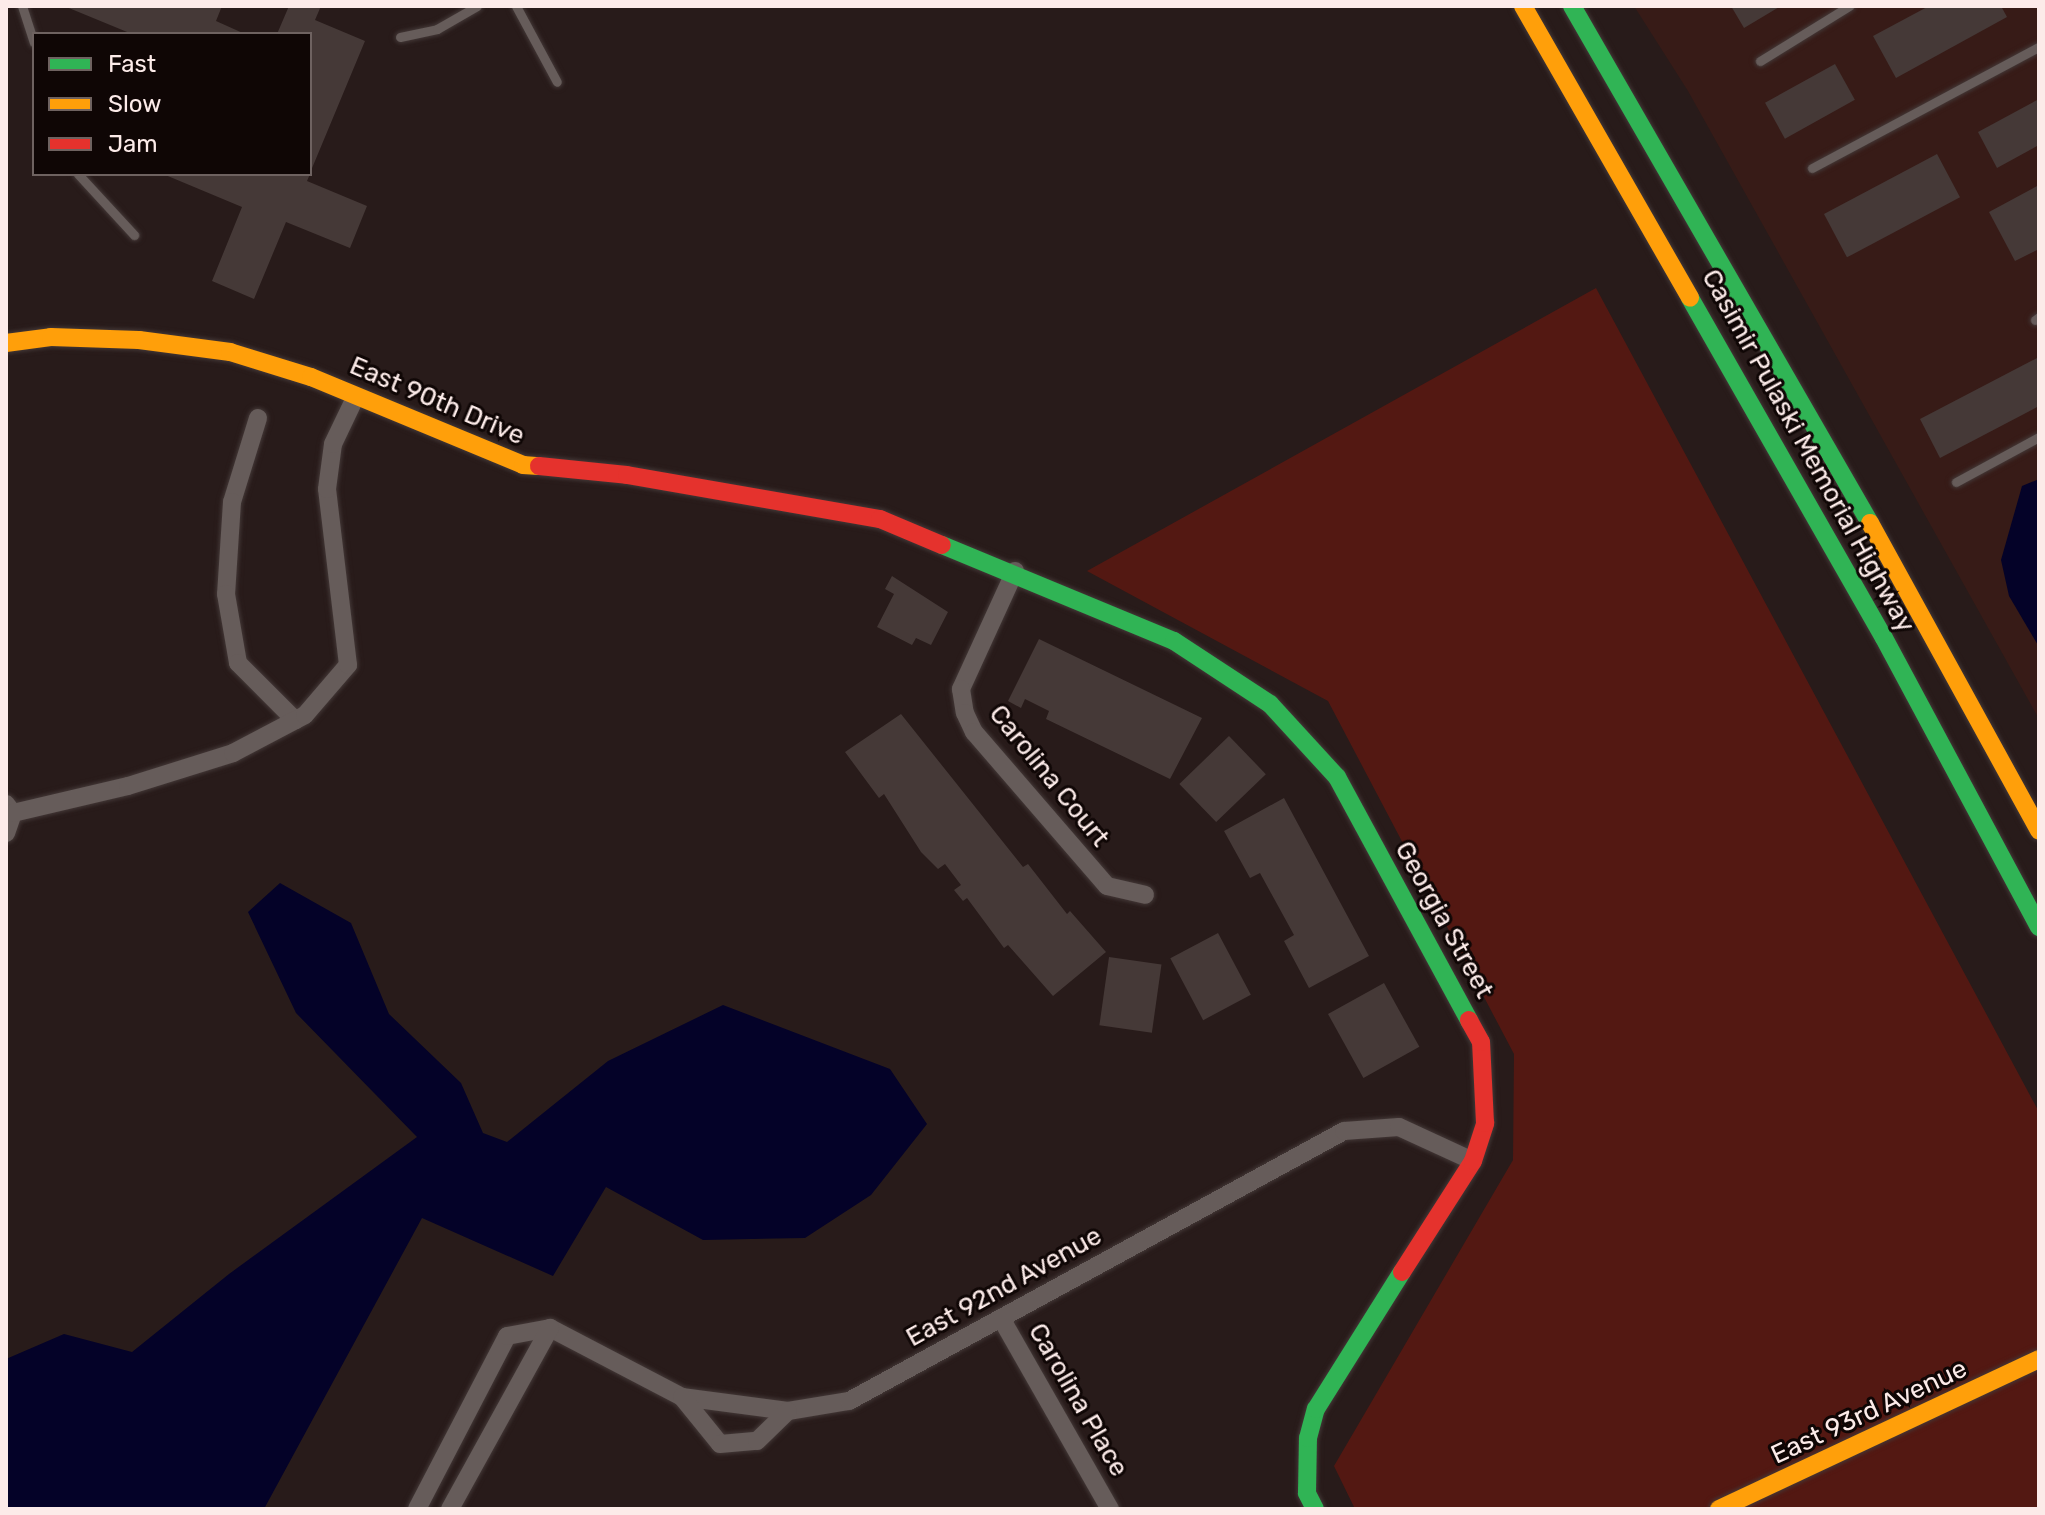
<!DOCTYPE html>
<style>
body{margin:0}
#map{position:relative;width:2045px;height:1515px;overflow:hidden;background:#281b1a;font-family:Rubik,sans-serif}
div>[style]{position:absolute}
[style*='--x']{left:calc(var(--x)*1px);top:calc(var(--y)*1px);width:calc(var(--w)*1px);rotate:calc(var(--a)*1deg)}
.built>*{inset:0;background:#371b17}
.green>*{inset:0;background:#531812}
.water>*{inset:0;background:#040228}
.building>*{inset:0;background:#453937;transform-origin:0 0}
.roads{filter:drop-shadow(0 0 2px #433837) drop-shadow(0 0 2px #433837)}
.lane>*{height:9px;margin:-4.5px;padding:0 4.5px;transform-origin:4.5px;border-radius:4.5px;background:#665c5a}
.street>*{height:18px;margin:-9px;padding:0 9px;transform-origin:9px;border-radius:9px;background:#665c5a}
.fast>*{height:18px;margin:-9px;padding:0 9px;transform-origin:9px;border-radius:9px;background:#30b455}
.slow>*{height:18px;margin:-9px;padding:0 9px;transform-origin:9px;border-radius:9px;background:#ff9f0a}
.jam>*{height:18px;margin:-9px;padding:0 9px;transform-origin:9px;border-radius:9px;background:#e5322d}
span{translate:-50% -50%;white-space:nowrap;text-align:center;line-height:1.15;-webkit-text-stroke:6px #0f0605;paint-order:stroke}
.street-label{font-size:26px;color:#fcebe9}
.frame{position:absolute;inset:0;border:8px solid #fcebe9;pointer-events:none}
.legend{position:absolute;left:32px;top:32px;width:280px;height:144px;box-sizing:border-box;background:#0f0605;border:2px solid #6e6260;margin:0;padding:10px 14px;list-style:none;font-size:24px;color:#fcebe9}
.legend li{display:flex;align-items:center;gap:16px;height:40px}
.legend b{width:40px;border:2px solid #6e6260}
</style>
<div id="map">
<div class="built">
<i style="clip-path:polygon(1634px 6px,2039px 6px,2039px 719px,1688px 91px)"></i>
</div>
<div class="green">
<i style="clip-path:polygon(1596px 288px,2039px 1112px,2039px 1509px,1355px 1509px,1334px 1466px,1513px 1160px,1514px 1054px,1328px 701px,1087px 571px)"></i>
</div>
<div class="water">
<i style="clip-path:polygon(2039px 479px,2039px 647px,2009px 596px,2001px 560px,2022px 486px)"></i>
<i style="clip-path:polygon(280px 883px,351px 923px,389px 1014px,461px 1083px,483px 1133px,507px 1142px,608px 1061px,723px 1005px,890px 1069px,927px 1124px,871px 1195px,805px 1238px,703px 1240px,606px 1187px,553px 1276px,422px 1218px,264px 1509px,6px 1509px,6px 1359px,64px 1334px,132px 1352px,229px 1274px,417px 1137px,296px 1013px,248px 912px)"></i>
</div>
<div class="building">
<i style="clip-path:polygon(64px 6px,222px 6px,216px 21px,245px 34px,132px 34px)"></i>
<i style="clip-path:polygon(289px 6px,321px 6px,315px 20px,365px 41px,310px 173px,310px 34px,277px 34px)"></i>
<i style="clip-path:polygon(1731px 6px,1781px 6px,1744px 28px)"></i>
<i style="clip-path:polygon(1929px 6px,2001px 6px,2007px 17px,1896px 78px,1873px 36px)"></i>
<i style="left:1835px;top:64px;width:41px;height:80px;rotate:61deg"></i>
<i style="clip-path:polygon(2039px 99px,2039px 145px,1997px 168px,1978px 132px)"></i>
<i style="left:1937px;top:154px;width:49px;height:128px;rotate:62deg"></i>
<i style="clip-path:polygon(163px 174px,310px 174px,307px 181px,367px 206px,350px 248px,286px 222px,254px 299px,212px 281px,242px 207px)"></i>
<i style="clip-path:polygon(2039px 185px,2039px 249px,2015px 261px,1989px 212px)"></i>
<i style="clip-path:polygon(2039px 357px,2039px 406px,1940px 458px,1920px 419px)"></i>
<i style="clip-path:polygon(892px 576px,948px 612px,931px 645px,916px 638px,912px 645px,877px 627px,894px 594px,885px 589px)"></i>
<i style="clip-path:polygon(1039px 639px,1202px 718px,1170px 779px,1046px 719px,1049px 711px,1025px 699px,1021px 708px,1008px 701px)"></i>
<i style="clip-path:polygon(901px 714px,1023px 867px,1028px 864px,1067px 914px,1070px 911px,1106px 952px,1053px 996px,1008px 945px,1004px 948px,967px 898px,963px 901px,954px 890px,961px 885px,945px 864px,938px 869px,921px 852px,884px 794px,879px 798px,845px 752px)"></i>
<i style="left:1229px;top:736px;width:53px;height:69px;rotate:46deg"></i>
<i style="clip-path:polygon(1284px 798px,1369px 956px,1309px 988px,1284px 941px,1294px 935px,1260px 873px,1250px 878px,1224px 831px)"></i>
<i style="left:1218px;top:933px;width:70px;height:54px;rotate:62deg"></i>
<i style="left:1109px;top:957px;width:53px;height:69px;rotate:8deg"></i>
<i style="left:1384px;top:983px;width:73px;height:64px;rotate:61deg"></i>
</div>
<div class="roads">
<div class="lane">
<i style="--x:22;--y:6;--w:38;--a:72"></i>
<i style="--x:516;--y:6;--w:86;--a:61.7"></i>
<i style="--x:400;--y:37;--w:38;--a:-12"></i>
<i style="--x:437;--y:29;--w:46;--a:-29.9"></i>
<i style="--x:1760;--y:61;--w:105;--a:-31.7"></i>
<i style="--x:1812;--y:168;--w:257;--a:-28.1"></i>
<i style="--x:78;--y:174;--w:83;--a:47.4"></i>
<i style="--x:2035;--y:320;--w:5;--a:-37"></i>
<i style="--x:1956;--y:482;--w:94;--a:-28.5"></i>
</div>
<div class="street">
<i style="--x:258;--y:418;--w:88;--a:107.2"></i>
<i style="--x:232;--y:502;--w:92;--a:93.7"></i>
<i style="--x:226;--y:594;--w:70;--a:80.1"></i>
<i style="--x:238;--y:663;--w:81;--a:45"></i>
<i style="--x:1015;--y:571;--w:130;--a:114.6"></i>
<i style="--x:961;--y:689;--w:24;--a:81"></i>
<i style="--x:965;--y:713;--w:21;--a:65"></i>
<i style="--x:974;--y:732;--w:203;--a:49.2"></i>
<i style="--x:1107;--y:886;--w:39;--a:13"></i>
<i style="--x:6;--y:804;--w:11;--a:52"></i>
<i style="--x:13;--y:813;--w:21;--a:109"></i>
<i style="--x:13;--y:813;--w:118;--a:-13.2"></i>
<i style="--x:128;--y:786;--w:110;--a:-17.4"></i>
<i style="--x:233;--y:753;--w:81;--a:-27.8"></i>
<i style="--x:305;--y:715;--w:66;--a:-49.3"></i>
<i style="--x:348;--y:665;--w:177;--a:-96.8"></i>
<i style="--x:327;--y:489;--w:45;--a:-82.4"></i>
<i style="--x:333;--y:444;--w:53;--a:-64.4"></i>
<i style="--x:1001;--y:1318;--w:220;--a:60.3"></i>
<i style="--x:550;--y:1328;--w:149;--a:27.6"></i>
<i style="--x:682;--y:1397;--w:107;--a:7.5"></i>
<i style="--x:788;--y:1411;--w:62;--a:-9.3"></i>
<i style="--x:849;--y:1401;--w:564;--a:-28.61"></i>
<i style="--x:1344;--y:1131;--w:55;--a:-4.2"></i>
<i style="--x:1399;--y:1127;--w:81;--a:24.7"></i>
<i style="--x:682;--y:1397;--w:60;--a:51"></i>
<i style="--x:720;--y:1444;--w:37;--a:-5"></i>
<i style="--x:757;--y:1441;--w:43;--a:-44.1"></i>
<i style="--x:417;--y:1509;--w:195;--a:-62.5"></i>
<i style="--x:507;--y:1336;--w:44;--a:-10.5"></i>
<i style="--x:450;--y:1509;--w:207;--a:-61.1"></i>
</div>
<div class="fast">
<i style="--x:1572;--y:6;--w:597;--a:60.04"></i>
<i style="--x:1690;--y:298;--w:391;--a:60.3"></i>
<i style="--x:1884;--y:638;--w:328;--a:61.8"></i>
<i style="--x:942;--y:545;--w:251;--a:22.5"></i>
<i style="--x:1174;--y:641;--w:115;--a:33.3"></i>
<i style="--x:1270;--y:704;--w:99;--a:47.5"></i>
<i style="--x:1337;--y:777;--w:277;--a:61.5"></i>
<i style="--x:1315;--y:1509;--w:18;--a:-117"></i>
<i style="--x:1307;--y:1493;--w:55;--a:-89"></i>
<i style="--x:1308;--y:1438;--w:30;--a:-75"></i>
<i style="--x:1316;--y:1409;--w:162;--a:-57.9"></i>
</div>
<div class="slow">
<i style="--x:1523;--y:6;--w:336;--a:60.2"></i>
<i style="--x:6;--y:343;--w:45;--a:-7.6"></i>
<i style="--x:51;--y:337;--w:88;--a:2"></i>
<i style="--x:139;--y:340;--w:92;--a:7.5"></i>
<i style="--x:230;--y:352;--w:85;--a:17.2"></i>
<i style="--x:311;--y:377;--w:230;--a:22.5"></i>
<i style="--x:523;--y:465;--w:16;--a:4"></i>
<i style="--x:1870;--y:523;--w:351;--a:61.2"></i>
<i style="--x:1719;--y:1509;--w:353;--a:-25.1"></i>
</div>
<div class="jam">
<i style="--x:539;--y:466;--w:88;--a:5.8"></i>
<i style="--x:627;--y:475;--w:257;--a:9.9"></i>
<i style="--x:880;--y:519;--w:67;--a:22.8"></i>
<i style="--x:1402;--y:1272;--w:132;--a:-57.4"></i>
<i style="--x:1473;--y:1161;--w:40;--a:-72"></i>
<i style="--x:1485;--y:1123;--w:81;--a:-92.8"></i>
<i style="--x:1481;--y:1042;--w:25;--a:-119"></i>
</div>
</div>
<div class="street-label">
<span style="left:437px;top:401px;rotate:23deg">East 90th Drive</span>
<span style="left:1808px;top:451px;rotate:61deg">Casimir Pulaski Memorial Highway</span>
<span style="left:1049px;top:776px;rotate:51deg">Carolina Court</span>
<span style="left:1444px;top:920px;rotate:61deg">Georgia Street</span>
<span style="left:1004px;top:1287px;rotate:-29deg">East 92nd Avenue</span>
<span style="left:1078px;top:1400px;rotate:60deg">Carolina Place</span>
<span style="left:1869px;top:1412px;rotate:-25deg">East 93rd Avenue</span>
</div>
<div class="frame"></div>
<ul class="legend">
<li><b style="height:10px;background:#30b455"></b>Fast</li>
<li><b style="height:10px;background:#ff9f0a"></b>Slow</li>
<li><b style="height:10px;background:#e5322d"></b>Jam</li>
</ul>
</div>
